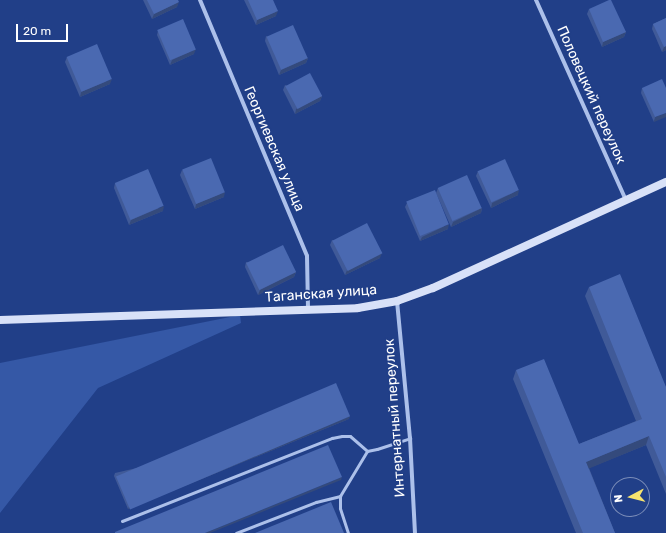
<!DOCTYPE html>
<meta charset="utf-8">
<style>
body{margin:0}
#map{position:relative;width:666px;height:533px;overflow:hidden;background:#213f88;font-family:Rubik,sans-serif}
div>[style]{position:absolute}
[style*='--x']{left:calc(var(--x)*1px);top:calc(var(--y)*1px);width:calc(var(--w)*1px);rotate:calc(var(--a)*1deg)}
.green>*{inset:0;background:#3558a6}
.lane>*{height:3px;margin:-1.5px;padding:0 1.5px;transform-origin:1.5px;border-radius:1.5px;background:#acc0ea}
.street>*{height:4px;margin:-2px;padding:0 2px;transform-origin:2px;border-radius:2px;background:#acc0ea}
.secondary>*{height:8px;margin:-4px;padding:0 4px;transform-origin:4px;border-radius:4px;background:#d8e1f8}
.wall>*{inset:0;background:#405a98}
.shaded-wall>*{inset:0;background:#344a7c}
.building>*{inset:0;background:#4a69b1;transform-origin:0 0}
span{translate:-50% -50%;white-space:nowrap;text-align:center;line-height:1.15;-webkit-text-stroke:3.5px #213f88;paint-order:stroke}
.street-label{font-size:14px;color:#fff}
.north{position:absolute;left:610px;top:477px;width:40px;height:40px;box-sizing:border-box;background:#213f88;border:1px solid #7a8cb8;border-radius:50%;rotate:263deg;font-size:11px;font-weight:700;line-height:16px;text-align:center;color:#fff}
.north::after{content:'';display:block;margin:auto;width:14px;height:18px;background:#f7e36e;clip-path:polygon(50% 0,100% 100%,50% 72%,0 100%)}
.scale{position:absolute;left:16px;top:24px;width:52px;height:18px;box-sizing:border-box;border:2px solid #fff;border-top:0;padding-left:5px;font-size:12px;line-height:14px;white-space:nowrap;color:#fff;-webkit-text-stroke:3px #213f88;paint-order:stroke}
</style>
<div id="map">
<div class="green">
<i style="clip-path:polygon(240px 315px,241px 323px,98px 388px,0 513px,0 363px)"></i>
</div>
<div class="lane">
<i style="--x:122;--y:521;--w:226;--a:-21.6"></i>
<i style="--x:332;--y:438;--w:10;--a:-11"></i>
<i style="--x:342;--y:436;--w:8;--a:0"></i>
<i style="--x:350;--y:436;--w:23;--a:41"></i>
<i style="--x:367;--y:451;--w:10;--a:-11"></i>
<i style="--x:377;--y:449;--w:35;--a:-18"></i>
<i style="--x:236;--y:533;--w:86;--a:-21.2"></i>
<i style="--x:316;--y:502;--w:25;--a:-14"></i>
<i style="--x:348;--y:533;--w:26;--a:-108"></i>
<i style="--x:340;--y:508;--w:12;--a:-90"></i>
<i style="--x:340;--y:496;--w:52;--a:-59"></i>
</div>
<div class="street">
<i style="--x:200;--y:0;--w:277;--a:67.3"></i>
<i style="--x:307;--y:256;--w:54;--a:88.9"></i>
<i style="--x:536;--y:0;--w:219;--a:65.8"></i>
<i style="--x:397;--y:301;--w:138;--a:84.6"></i>
<i style="--x:410;--y:438;--w:95;--a:87"></i>
</div>
<div class="secondary">
<i style="--x:0;--y:320;--w:358;--a:-1.9"></i>
<i style="--x:358;--y:308;--w:40;--a:-10"></i>
<i style="--x:397;--y:301;--w:38;--a:-20"></i>
<i style="--x:433;--y:288;--w:256;--a:-24.5"></i>
</div>
<div class="wall">
<i style="clip-path:polygon(143px 0,178px 0,177px 7px,152px 19px)"></i>
<i style="clip-path:polygon(244px 0,273px 0,276px 16px,256px 25px)"></i>
<i style="clip-path:polygon(589px 9px,626px 32px,624px 37px,602px 47px,587px 14px)"></i>
<i style="clip-path:polygon(666px 18px,666px 50px,662px 52px,652px 29px,653px 24px)"></i>
<i style="clip-path:polygon(158px 31px,194px 54px,170px 65px,157px 35px)"></i>
<i style="clip-path:polygon(266px 36px,308px 58px,306px 63px,279px 75px,265px 41px)"></i>
<i style="clip-path:polygon(67px 57px,110px 84px,80px 97px,65px 62px)"></i>
<i style="clip-path:polygon(285px 85px,322px 96px,320px 101px,295px 114px,283px 90px)"></i>
<i style="clip-path:polygon(642px 88px,666px 88px,654px 122px,641px 93px)"></i>
<i style="clip-path:polygon(182px 170px,224px 197px,195px 209px,180px 175px)"></i>
<i style="clip-path:polygon(478px 171px,518px 195px,491px 208px,476px 176px)"></i>
<i style="clip-path:polygon(115px 183px,163px 211px,129px 225px,114px 188px)"></i>
<i style="clip-path:polygon(438px 188px,482px 208px,481px 213px,451px 227px,436px 193px)"></i>
<i style="clip-path:polygon(407px 203px,448px 229px,420px 241px,405px 207px)"></i>
<i style="clip-path:polygon(332px 240px,380px 258px,345px 275px,330px 245px)"></i>
<i style="clip-path:polygon(246px 262px,296px 272px,294px 277px,258px 295px,245px 267px)"></i>
<i style="clip-path:polygon(589px 287px,666px 387px,666px 494px,646px 445px,589px 468px,615px 533px,576px 533px,513px 379px,516px 370px,579px 444px,636px 421px,585px 296px)"></i>
<i style="clip-path:polygon(349px 419px,128px 509px,114px 476px,115px 473px)"></i>
</div>
<div class="shaded-wall">
<i style="clip-path:polygon(179px 2px,177px 7px,152px 19px,154px 14px)"></i>
<i style="clip-path:polygon(278px 11px,276px 16px,256px 25px,257px 20px)"></i>
<i style="clip-path:polygon(626px 32px,624px 37px,602px 47px,603px 42px)"></i>
<i style="clip-path:polygon(666px 46px,666px 50px,662px 52px,664px 47px)"></i>
<i style="clip-path:polygon(196px 49px,194px 54px,170px 65px,172px 60px)"></i>
<i style="clip-path:polygon(308px 58px,306px 63px,279px 75px,281px 70px)"></i>
<i style="clip-path:polygon(112px 79px,110px 84px,80px 97px,81px 92px)"></i>
<i style="clip-path:polygon(322px 96px,320px 101px,295px 114px,296px 109px)"></i>
<i style="clip-path:polygon(666px 113px,666px 117px,654px 122px,655px 117px)"></i>
<i style="clip-path:polygon(519px 190px,518px 195px,491px 208px,492px 203px)"></i>
<i style="clip-path:polygon(225px 192px,224px 197px,195px 209px,196px 204px)"></i>
<i style="clip-path:polygon(164px 206px,163px 211px,129px 225px,131px 220px)"></i>
<i style="clip-path:polygon(482px 208px,481px 213px,451px 227px,453px 222px)"></i>
<i style="clip-path:polygon(449px 224px,448px 229px,420px 241px,422px 237px)"></i>
<i style="clip-path:polygon(382px 253px,380px 258px,345px 275px,347px 270px)"></i>
<i style="clip-path:polygon(296px 272px,294px 277px,258px 295px,260px 290px)"></i>
<i style="clip-path:polygon(350px 416px,349px 419px,128px 509px,129px 507px)"></i>
<i style="clip-path:polygon(649px 436px,646px 445px,583px 471px,586px 462px)"></i>
<i style="clip-path:polygon(342px 477px,341px 480px,210px 533px,205px 533px)"></i>
</div>
<div class="building">
<i style="clip-path:polygon(147px 0,178px 0,179px 2px,154px 14px)"></i>
<i style="clip-path:polygon(248px 0,273px 0,278px 11px,257px 20px)"></i>
<i style="clip-path:polygon(609px 0,611px 0,626px 32px,603px 42px,589px 9px)"></i>
<i style="clip-path:polygon(666px 18px,666px 46px,664px 47px,653px 24px)"></i>
<i style="left:183px;top:19px;width:33px;height:28px;rotate:67deg"></i>
<i style="left:293px;top:25px;width:36px;height:29px;rotate:66deg"></i>
<i style="left:97px;top:44px;width:38px;height:33px;rotate:67deg"></i>
<i style="left:310px;top:73px;width:26px;height:28px;rotate:62deg"></i>
<i style="clip-path:polygon(662px 79px,666px 88px,666px 113px,655px 117px,642px 88px)"></i>
<i style="left:211px;top:158px;width:37px;height:31px;rotate:68deg"></i>
<i style="left:505px;top:159px;width:34px;height:30px;rotate:66deg"></i>
<i style="left:148px;top:169px;width:40px;height:36px;rotate:67deg"></i>
<i style="left:467px;top:175px;width:36px;height:32px;rotate:66deg"></i>
<i style="left:435px;top:190px;width:37px;height:31px;rotate:68deg"></i>
<i style="left:367px;top:223px;width:34px;height:39px;rotate:63deg"></i>
<i style="left:283px;top:245px;width:30px;height:41px;rotate:64deg"></i>
<i style="clip-path:polygon(620px 274px,666px 387px,666px 477px,649px 436px,586px 462px,615px 533px,583px 533px,516px 370px,544px 359px,579px 444px,642px 419px,589px 287px)"></i>
<i style="left:336px;top:383px;width:36px;height:239px;rotate:67deg"></i>
<i style="clip-path:polygon(328px 445px,342px 477px,205px 533px,115px 533px,115px 532px)"></i>
<i style="clip-path:polygon(331px 502px,344px 533px,255px 533px)"></i>
</div>
<div class="street-label">
<span style="left:591px;top:95px;rotate:66deg">Половецкий переулок</span>
<span style="left:274px;top:149px;rotate:67deg">Георгиевская улица</span>
<span style="left:321px;top:294px;rotate:-4deg">Таганская улица</span>
<span style="left:395px;top:418px;rotate:-94deg">Интернатный переулок</span>
</div>
<div class="north">N</div>
<div class="scale">20 m</div>
</div>
